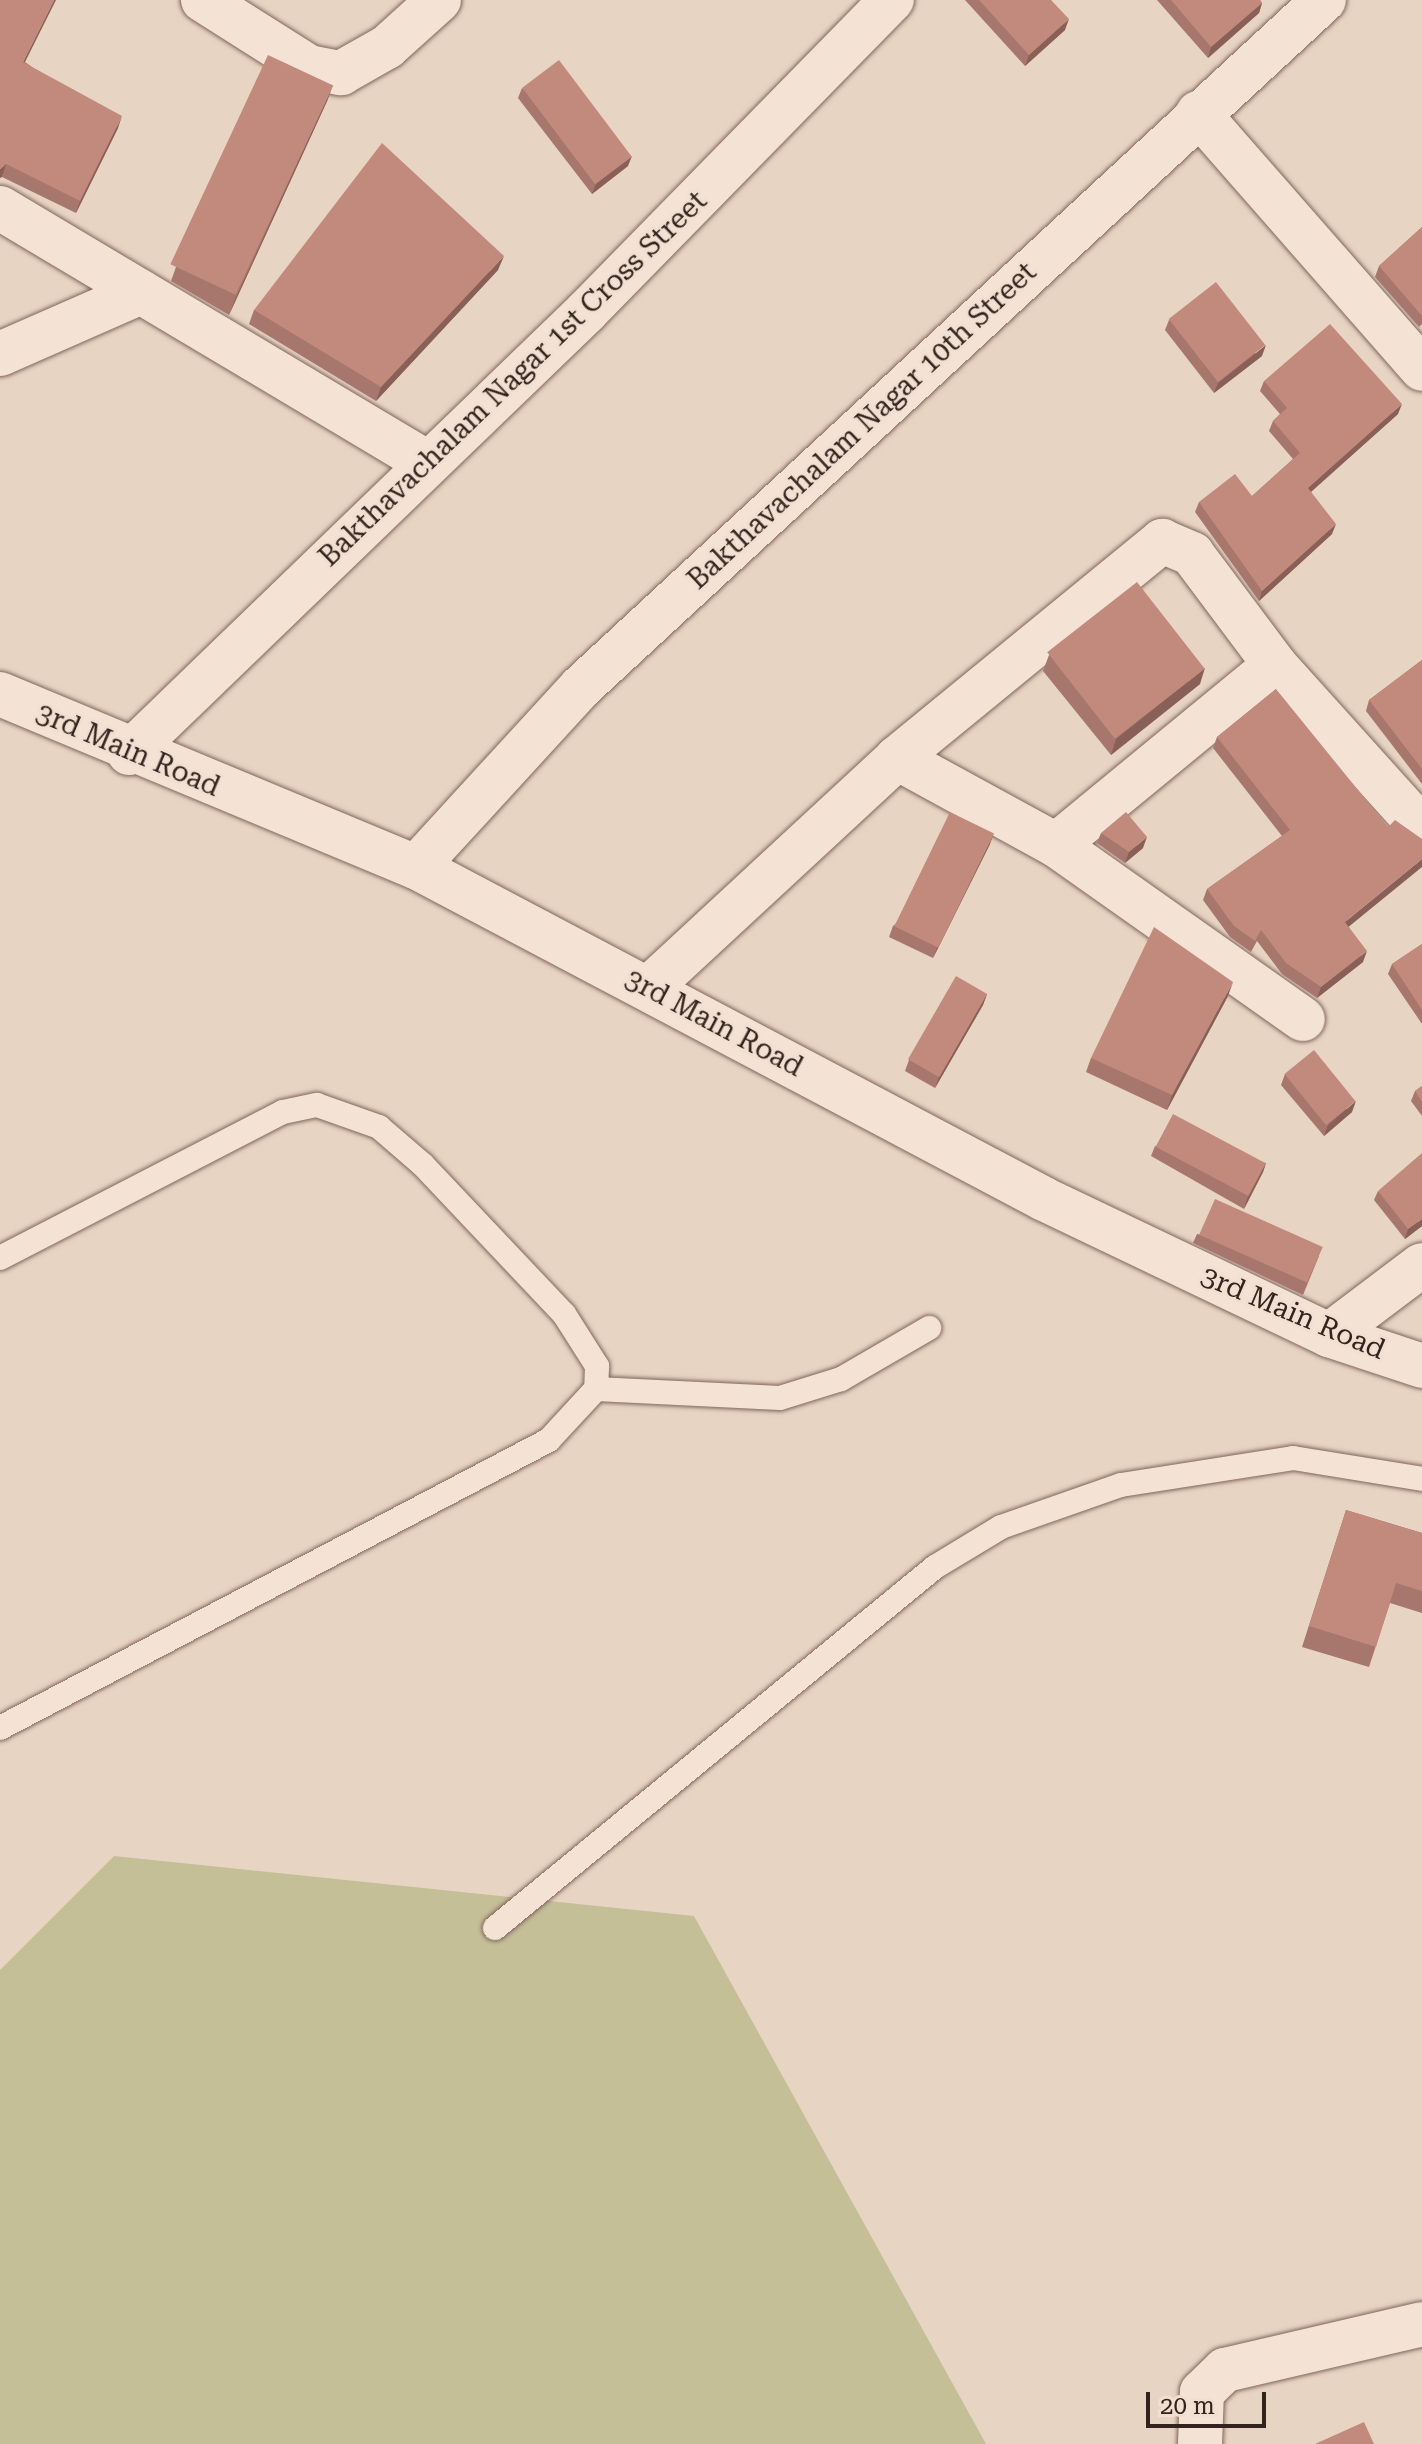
<!DOCTYPE html>
<style>
body{margin:0}
#map{position:relative;width:1422px;height:2444px;overflow:hidden;background:#e8d4c3;font-family:"Roboto Serif",serif}
div>[style]{position:absolute}
[style*='--x']{left:calc(var(--x)*1px);top:calc(var(--y)*1px);width:calc(var(--w)*1px);rotate:calc(var(--a)*1deg)}
.green>*{inset:0;background:#c5bf98}
.roads{filter:drop-shadow(0 0 2px #80665c) drop-shadow(0 0 2px #80665c)}
.service>*{height:24px;margin:-12px;padding:0 12px;transform-origin:12px;border-radius:12px;background:#f4e3d5}
.minor>*{height:44px;margin:-22px;padding:0 22px;transform-origin:22px;border-radius:22px;background:#f4e3d5}
.tertiary>*{height:44px;margin:-22px;padding:0 22px;transform-origin:22px;border-radius:22px;background:#f4e3d5}
.wall>*{inset:0;background:#a7766c}
.shaded-wall>*{inset:0;background:#886058}
.building>*{inset:0;background:#c2897d;transform-origin:0 0}
span{translate:-50% -50%;white-space:nowrap;text-align:center;line-height:1.15;-webkit-text-stroke:6px #f1e0d2;paint-order:stroke}
.street-label{font-size:28px;color:#32231e}
.scale{position:absolute;left:1146px;top:2392px;width:120px;height:36px;box-sizing:border-box;border:4px solid #32231e;border-top:0;padding-left:10px;font-size:24px;line-height:28px;white-space:nowrap;color:#32231e;-webkit-text-stroke:6px #f1e0d2;paint-order:stroke}
</style>
<div id="map">
<div class="green">
<i style="clip-path:polygon(114px 1856px,694px 1916px,986px 2444px,0 2444px,0 1970px)"></i>
</div>
<div class="roads">
<div class="service">
<i style="--x:0;--y:1258;--w:318;--a:-27.3"></i>
<i style="--x:283;--y:1112;--w:35;--a:-12"></i>
<i style="--x:317;--y:1105;--w:66;--a:19.5"></i>
<i style="--x:379;--y:1127;--w:58;--a:40.8"></i>
<i style="--x:423;--y:1165;--w:205;--a:46.6"></i>
<i style="--x:564;--y:1314;--w:62;--a:57.6"></i>
<i style="--x:597;--y:1366;--w:23;--a:92"></i>
<i style="--x:596;--y:1389;--w:69;--a:132.7"></i>
<i style="--x:549;--y:1440;--w:620;--a:152.32"></i>
<i style="--x:596;--y:1389;--w:184;--a:2.8"></i>
<i style="--x:780;--y:1398;--w:64;--a:-17.3"></i>
<i style="--x:841;--y:1379;--w:102;--a:-30.1"></i>
<i style="--x:495;--y:1928;--w:569;--a:-39.37"></i>
<i style="--x:935;--y:1567;--w:77;--a:-31.2"></i>
<i style="--x:1001;--y:1527;--w:127;--a:-19.3"></i>
<i style="--x:1121;--y:1485;--w:174;--a:-8.9"></i>
<i style="--x:1293;--y:1458;--w:131;--a:9.2"></i>
</div>
<div class="minor">
<i style="--x:203;--y:0;--w:125;--a:32.3"></i>
<i style="--x:309;--y:67;--w:33;--a:11"></i>
<i style="--x:341;--y:73;--w:53;--a:-29.5"></i>
<i style="--x:387;--y:47;--w:70;--a:-42.1"></i>
<i style="--x:1198;--y:113;--w:340;--a:48.8"></i>
<i style="--x:0;--y:208;--w:497;--a:30.8"></i>
<i style="--x:0;--y:354;--w:154;--a:-23.7"></i>
<i style="--x:129;--y:753;--w:636;--a:-43.98"></i>
<i style="--x:587;--y:311;--w:436;--a:-45.6"></i>
<i style="--x:897;--y:758;--w:181;--a:28.7"></i>
<i style="--x:1056;--y:845;--w:283;--a:-39.4"></i>
<i style="--x:1056;--y:845;--w:302;--a:35.2"></i>
<i style="--x:416;--y:867;--w:244;--a:-47.5"></i>
<i style="--x:581;--y:687;--w:1012;--a:-42.76"></i>
<i style="--x:649;--y:988;--w:338;--a:-42.8"></i>
<i style="--x:897;--y:758;--w:343;--a:-39.3"></i>
<i style="--x:1162;--y:541;--w:33;--a:23"></i>
<i style="--x:1192;--y:554;--w:139;--a:53.2"></i>
<i style="--x:1275;--y:665;--w:219;--a:48"></i>
<i style="--x:1329;--y:1335;--w:116;--a:-37"></i>
<i style="--x:1200;--y:2444;--w:52;--a:-87.8"></i>
<i style="--x:1202;--y:2392;--w:32;--a:-44"></i>
<i style="--x:1225;--y:2370;--w:202;--a:-13.1"></i>
</div>
<div class="tertiary">
<i style="--x:0;--y:694;--w:451;--a:22.6"></i>
<i style="--x:416;--y:867;--w:710;--a:27.86"></i>
<i style="--x:1044;--y:1199;--w:316;--a:25.5"></i>
<i style="--x:1329;--y:1335;--w:98;--a:18.4"></i>
</div>
</div>
<div class="wall">
<i style="clip-path:polygon(965px 0,1051px 0,1065px 30px,1025px 66px)"></i>
<i style="clip-path:polygon(1157px 0,1260px 0,1262px 3px,1259px 13px,1208px 58px)"></i>
<i style="clip-path:polygon(25px 62px,118px 128px,76px 213px,2px 177px)"></i>
<i style="clip-path:polygon(522px 88px,628px 166px,592px 194px,518px 98px)"></i>
<i style="clip-path:polygon(328px 99px,229px 315px,171px 281px,176px 267px)"></i>
<i style="clip-path:polygon(1422px 227px,1422px 324px,1419px 327px,1375px 277px,1379px 266px)"></i>
<i style="clip-path:polygon(498px 270px,376px 401px,249px 324px,254px 310px)"></i>
<i style="clip-path:polygon(1169px 320px,1262px 356px,1214px 393px,1165px 330px)"></i>
<i style="clip-path:polygon(1264px 381px,1398px 414px,1311px 492px,1332px 534px,1259px 601px,1195px 512px,1199px 502px,1252px 496px,1293px 459px,1269px 431px,1273px 421px,1280px 414px,1260px 391px)"></i>
<i style="clip-path:polygon(1049px 655px,1200px 684px,1111px 755px,1043px 671px)"></i>
<i style="clip-path:polygon(1422px 660px,1422px 784px,1366px 711px,1369px 700px)"></i>
<i style="clip-path:polygon(1276px 689px,1349px 927px,1363px 962px,1317px 998px,1282px 974px,1257px 941px,1251px 952px,1230px 937px,1203px 900px,1207px 889px,1282px 836px,1213px 748px,1217px 737px)"></i>
<i style="clip-path:polygon(1101px 833px,1143px 848px,1125px 863px,1097px 843px)"></i>
<i style="clip-path:polygon(990px 844px,933px 958px,889px 937px,893px 926px)"></i>
<i style="clip-path:polygon(1422px 944px,1422px 1024px,1388px 974px,1392px 964px)"></i>
<i style="clip-path:polygon(987px 994px,983px 1005px,935px 1088px,905px 1071px,909px 1060px)"></i>
<i style="clip-path:polygon(1228px 996px,1167px 1110px,1086px 1072px,1091px 1058px)"></i>
<i style="clip-path:polygon(1285px 1074px,1352px 1112px,1324px 1136px,1281px 1085px)"></i>
<i style="clip-path:polygon(1422px 1086px,1422px 1116px,1411px 1101px,1415px 1091px)"></i>
<i style="clip-path:polygon(1155px 1146px,1266px 1163px,1263px 1172px,1244px 1209px,1151px 1156px)"></i>
<i style="clip-path:polygon(1378px 1191px,1422px 1226px,1405px 1239px,1374px 1200px)"></i>
<i style="clip-path:polygon(1197px 1234px,1319px 1256px,1303px 1295px,1193px 1243px)"></i>
<i style="clip-path:polygon(1346px 1510px,1422px 1533px,1422px 1613px,1390px 1603px,1369px 1667px,1302px 1647px)"></i>
</div>
<div class="shaded-wall">
<i style="clip-path:polygon(54px 0,56px 0,19px 74px,23px 62px)"></i>
<i style="clip-path:polygon(1262px 3px,1259px 13px,1208px 58px,1211px 47px)"></i>
<i style="clip-path:polygon(1069px 19px,1065px 30px,1025px 66px,1029px 55px)"></i>
<i style="clip-path:polygon(333px 85px,328px 99px,229px 315px,234px 302px)"></i>
<i style="clip-path:polygon(122px 116px,118px 128px,76px 213px,80px 201px)"></i>
<i style="clip-path:polygon(632px 156px,628px 166px,592px 194px,596px 184px)"></i>
<i style="clip-path:polygon(6px 164px,2px 177px,0 178px,0 169px)"></i>
<i style="clip-path:polygon(504px 256px,498px 270px,376px 401px,381px 387px)"></i>
<i style="clip-path:polygon(1266px 345px,1262px 356px,1214px 393px,1218px 383px)"></i>
<i style="clip-path:polygon(1402px 404px,1398px 414px,1304px 498px,1308px 488px)"></i>
<i style="clip-path:polygon(1336px 524px,1332px 534px,1259px 601px,1262px 591px)"></i>
<i style="clip-path:polygon(1205px 668px,1200px 684px,1111px 755px,1116px 739px)"></i>
<i style="clip-path:polygon(994px 833px,990px 844px,933px 958px,937px 948px)"></i>
<i style="clip-path:polygon(1147px 837px,1143px 848px,1125px 863px,1129px 852px)"></i>
<i style="clip-path:polygon(1422px 859px,1422px 867px,1341px 933px,1345px 922px)"></i>
<i style="clip-path:polygon(1367px 951px,1363px 962px,1317px 998px,1321px 987px)"></i>
<i style="clip-path:polygon(1233px 982px,1228px 996px,1167px 1110px,1172px 1095px)"></i>
<i style="clip-path:polygon(987px 994px,983px 1005px,935px 1088px,939px 1077px)"></i>
<i style="clip-path:polygon(1356px 1101px,1352px 1112px,1324px 1136px,1328px 1125px)"></i>
<i style="clip-path:polygon(1266px 1163px,1263px 1172px,1244px 1209px,1247px 1199px)"></i>
<i style="clip-path:polygon(1422px 1219px,1422px 1226px,1405px 1239px,1408px 1229px)"></i>
</div>
<div class="building">
<i style="clip-path:polygon(0 0,54px 0,23px 62px,122px 116px,80px 201px,6px 164px,0 169px)"></i>
<i style="clip-path:polygon(979px 0,1051px 0,1069px 19px,1029px 55px)"></i>
<i style="clip-path:polygon(1171px 0,1260px 0,1262px 3px,1211px 47px)"></i>
<i style="left:268px;top:55px;width:72px;height:231px;rotate:25deg"></i>
<i style="left:559px;top:60px;width:121px;height:46px;rotate:53deg"></i>
<i style="clip-path:polygon(382px 143px,504px 256px,381px 387px,254px 310px)"></i>
<i style="clip-path:polygon(1422px 227px,1422px 316px,1379px 266px)"></i>
<i style="left:1216px;top:282px;width:80px;height:60px;rotate:52deg"></i>
<i style="clip-path:polygon(1330px 324px,1402px 404px,1308px 488px,1336px 524px,1262px 591px,1199px 502px,1235px 474px,1252px 496px,1300px 453px,1273px 421px,1287px 408px,1264px 381px)"></i>
<i style="left:1137px;top:582px;width:110px;height:114px;rotate:52deg"></i>
<i style="clip-path:polygon(1422px 660px,1422px 769px,1369px 700px)"></i>
<i style="clip-path:polygon(1276px 689px,1388px 827px,1395px 820px,1422px 839px,1422px 859px,1345px 922px,1367px 951px,1321px 987px,1286px 963px,1261px 930px,1255px 941px,1234px 926px,1207px 889px,1290px 830px,1217px 737px)"></i>
<i style="left:950px;top:812px;width:49px;height:127px;rotate:26deg"></i>
<i style="clip-path:polygon(1126px 812px,1147px 837px,1129px 852px,1101px 833px)"></i>
<i style="clip-path:polygon(1154px 927px,1233px 982px,1172px 1095px,1091px 1058px)"></i>
<i style="clip-path:polygon(1422px 944px,1422px 1010px,1392px 964px)"></i>
<i style="left:956px;top:976px;width:36px;height:96px;rotate:30deg"></i>
<i style="left:1314px;top:1050px;width:66px;height:38px;rotate:51deg"></i>
<i style="clip-path:polygon(1422px 1086px,1422px 1102px,1415px 1091px)"></i>
<i style="left:1173px;top:1114px;width:105px;height:37px;rotate:28deg"></i>
<i style="clip-path:polygon(1422px 1153px,1422px 1219px,1408px 1229px,1378px 1191px)"></i>
<i style="left:1215px;top:1199px;width:118px;height:39px;rotate:24deg"></i>
<i style="clip-path:polygon(1346px 1510px,1422px 1533px,1422px 1591px,1396px 1583px,1376px 1647px,1309px 1626px)"></i>
<i style="clip-path:polygon(1364px 2422px,1374px 2444px,1315px 2444px)"></i>
</div>
<div class="street-label">
<span style="left:513px;top:379px;rotate:-44deg">Bakthavachalam Nagar 1st Cross Street</span>
<span style="left:862px;top:426px;rotate:-43deg">Bakthavachalam Nagar 10th Street</span>
<span style="left:128px;top:750px;rotate:23deg">3rd Main Road</span>
<span style="left:714px;top:1023px;rotate:28deg">3rd Main Road</span>
<span style="left:1293px;top:1313px;rotate:23deg">3rd Main Road</span>
</div>
<div class="scale">20 m</div>
</div>
